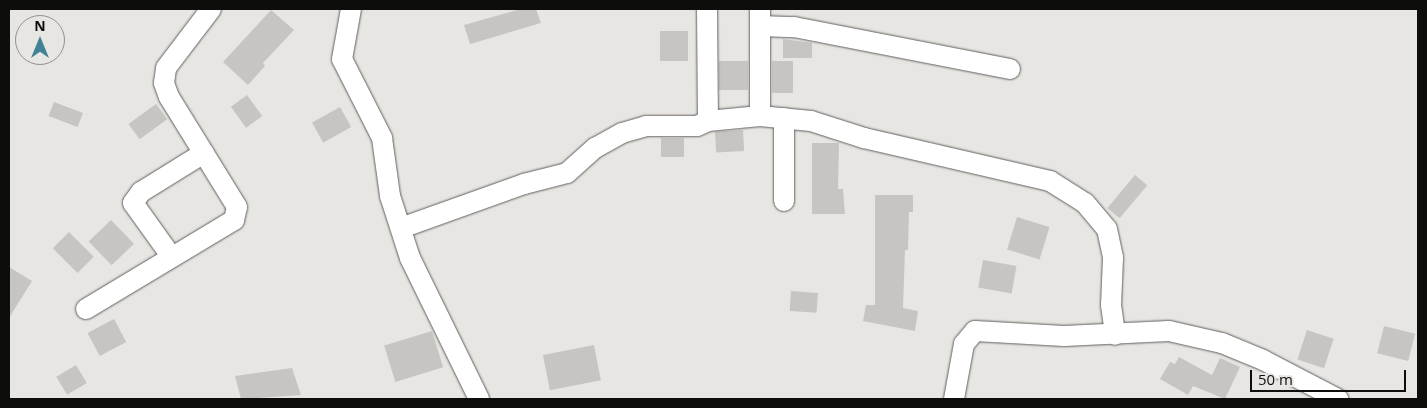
<!DOCTYPE html>
<style>
body{margin:0}
#map{position:relative;width:1427px;height:408px;overflow:hidden;background:#e8e6e3;font-family:"Open Sans",sans-serif}
div>[style]{position:absolute}
[style*='--x']{left:calc(var(--x)*1px);top:calc(var(--y)*1px);width:calc(var(--w)*1px);rotate:calc(var(--a)*1deg)}
.building>*{inset:0;background:#c7c5c2;transform-origin:0 0}
.roads{filter:drop-shadow(0 0 1px #615f5d) drop-shadow(0 0 1px #615f5d)}
.minor>*{height:20px;margin:-10px;padding:0 10px;transform-origin:10px;border-radius:10px;background:#fff}
span{translate:-50% -50%;white-space:nowrap;text-align:center;line-height:1.15;-webkit-text-stroke:4px #e8e6e3;paint-order:stroke}
.frame{position:absolute;inset:0;border:10px solid #0d0d0c;pointer-events:none}
.north{position:absolute;left:15px;top:15px;width:50px;height:50px;box-sizing:border-box;background:#e8e6e3;border:1px solid #908f8d;border-radius:50%;rotate:0deg;font-size:14px;font-weight:700;line-height:20px;text-align:center;color:#0d0d0c}
.north::after{content:'';display:block;margin:auto;width:18px;height:22px;background:#428296;clip-path:polygon(50% 0,100% 100%,50% 72%,0 100%)}
.scale{position:absolute;left:1250px;top:370px;width:156px;height:22px;box-sizing:border-box;border:2px solid #0d0d0c;border-top:0;padding-left:6px;font-size:15px;line-height:18px;white-space:nowrap;color:#0d0d0c;-webkit-text-stroke:4px #e8e6e3;paint-order:stroke}
</style>
<div id="map">
<div class="building">
<i style="clip-path:polygon(521px 9px,536px 9px,541px 23px,470px 44px,464px 25px)"></i>
<i style="clip-path:polygon(271px 10px,294px 30px,263px 63px,265px 66px,248px 85px,223px 62px)"></i>
<i style="left:660px;top:31px;width:28px;height:30px"></i>
<i style="clip-path:polygon(783px 39px,812px 43px,812px 58px,783px 58px)"></i>
<i style="left:719px;top:61px;width:29px;height:29px"></i>
<i style="left:772px;top:61px;width:21px;height:32px"></i>
<i style="left:247px;top:95px;width:26px;height:20px;rotate:54deg"></i>
<i style="left:54px;top:102px;width:31px;height:15px;rotate:21deg"></i>
<i style="left:156px;top:104px;width:19px;height:34px;rotate:54deg"></i>
<i style="left:340px;top:107px;width:23px;height:32px;rotate:61deg"></i>
<i style="left:743px;top:130px;width:21px;height:28px;rotate:87deg"></i>
<i style="left:661px;top:138px;width:23px;height:19px"></i>
<i style="clip-path:polygon(812px 143px,839px 143px,838px 189px,843px 189px,845px 214px,812px 214px)"></i>
<i style="left:1135px;top:175px;width:16px;height:43px;rotate:40deg"></i>
<i style="clip-path:polygon(875px 195px,913px 195px,913px 212px,909px 212px,908px 250px,905px 250px,903px 308px,918px 311px,915px 331px,863px 321px,866px 305px,875px 305px)"></i>
<i style="left:1017px;top:217px;width:34px;height:34px;rotate:17deg"></i>
<i style="left:111px;top:220px;width:33px;height:31px;rotate:46deg"></i>
<i style="left:69px;top:232px;width:35px;height:23px;rotate:45deg"></i>
<i style="left:983px;top:260px;width:34px;height:28px;rotate:10deg"></i>
<i style="clip-path:polygon(9px 267px,32px 281px,9px 318px)"></i>
<i style="left:791px;top:291px;width:27px;height:20px;rotate:4deg"></i>
<i style="left:114px;top:319px;width:26px;height:30px;rotate:62deg"></i>
<i style="left:1384px;top:326px;width:32px;height:28px;rotate:14deg"></i>
<i style="left:1307px;top:330px;width:28px;height:31px;rotate:18deg"></i>
<i style="left:432px;top:331px;width:38px;height:50px;rotate:73deg"></i>
<i style="left:594px;top:345px;width:36px;height:52px;rotate:79deg"></i>
<i style="clip-path:polygon(1179px 357px,1212px 375px,1220px 358px,1240px 367px,1225px 399px,1193px 386px,1188px 395px,1160px 379px,1170px 362px,1175px 364px)"></i>
<i style="left:76px;top:365px;width:21px;height:23px;rotate:59deg"></i>
<i style="clip-path:polygon(292px 368px,301px 395px,241px 399px,235px 376px)"></i>
</div>
<div class="roads">
<div class="minor">
<i style="--x:351;--y:9;--w:51;--a:100.2"></i>
<i style="--x:342;--y:59;--w:89;--a:63.1"></i>
<i style="--x:382;--y:138;--w:59;--a:82.1"></i>
<i style="--x:390;--y:196;--w:65;--a:72.1"></i>
<i style="--x:410;--y:258;--w:157;--a:63.9"></i>
<i style="--x:707;--y:9;--w:112;--a:89.5"></i>
<i style="--x:708;--y:121;--w:52;--a:-5.5"></i>
<i style="--x:760;--y:116;--w:51;--a:5.6"></i>
<i style="--x:811;--y:121;--w:56;--a:17.8"></i>
<i style="--x:864;--y:138;--w:191;--a:13"></i>
<i style="--x:1050;--y:181;--w:41;--a:32.2"></i>
<i style="--x:1085;--y:203;--w:34;--a:50"></i>
<i style="--x:1107;--y:229;--w:30;--a:78"></i>
<i style="--x:1113;--y:258;--w:47;--a:92.4"></i>
<i style="--x:1111;--y:305;--w:30;--a:82"></i>
<i style="--x:760;--y:26;--w:34;--a:2"></i>
<i style="--x:794;--y:27;--w:220;--a:11"></i>
<i style="--x:760;--y:116;--w:107;--a:-90"></i>
<i style="--x:784;--y:118;--w:83;--a:90"></i>
<i style="--x:401;--y:228;--w:131;--a:-19.7"></i>
<i style="--x:524;--y:184;--w:44;--a:-14.3"></i>
<i style="--x:567;--y:173;--w:38;--a:-42"></i>
<i style="--x:595;--y:148;--w:31;--a:-29"></i>
<i style="--x:622;--y:133;--w:25;--a:-16"></i>
<i style="--x:646;--y:126;--w:51;--a:0"></i>
<i style="--x:697;--y:126;--w:12;--a:-24"></i>
<i style="--x:171;--y:256;--w:65;--a:-125.6"></i>
<i style="--x:133;--y:203;--w:14;--a:-54"></i>
<i style="--x:141;--y:192;--w:74;--a:-31.8"></i>
<i style="--x:86;--y:309;--w:173;--a:-31"></i>
<i style="--x:234;--y:220;--w:13;--a:-77"></i>
<i style="--x:237;--y:207;--w:129;--a:-121.7"></i>
<i style="--x:169;--y:97;--w:15;--a:-110"></i>
<i style="--x:164;--y:83;--w:15;--a:-82"></i>
<i style="--x:166;--y:68;--w:74;--a:-52.7"></i>
<i style="--x:954;--y:399;--w:56;--a:-79.7"></i>
<i style="--x:964;--y:344;--w:17;--a:-50"></i>
<i style="--x:975;--y:331;--w:89;--a:3.2"></i>
<i style="--x:1064;--y:336;--w:105;--a:-2.7"></i>
<i style="--x:1169;--y:331;--w:54;--a:12.8"></i>
<i style="--x:1222;--y:343;--w:44;--a:22.5"></i>
<i style="--x:1263;--y:360;--w:85;--a:27.5"></i>
</div>
</div>
<div class="frame"></div>
<div class="north">N</div>
<div class="scale">50 m</div>
</div>
